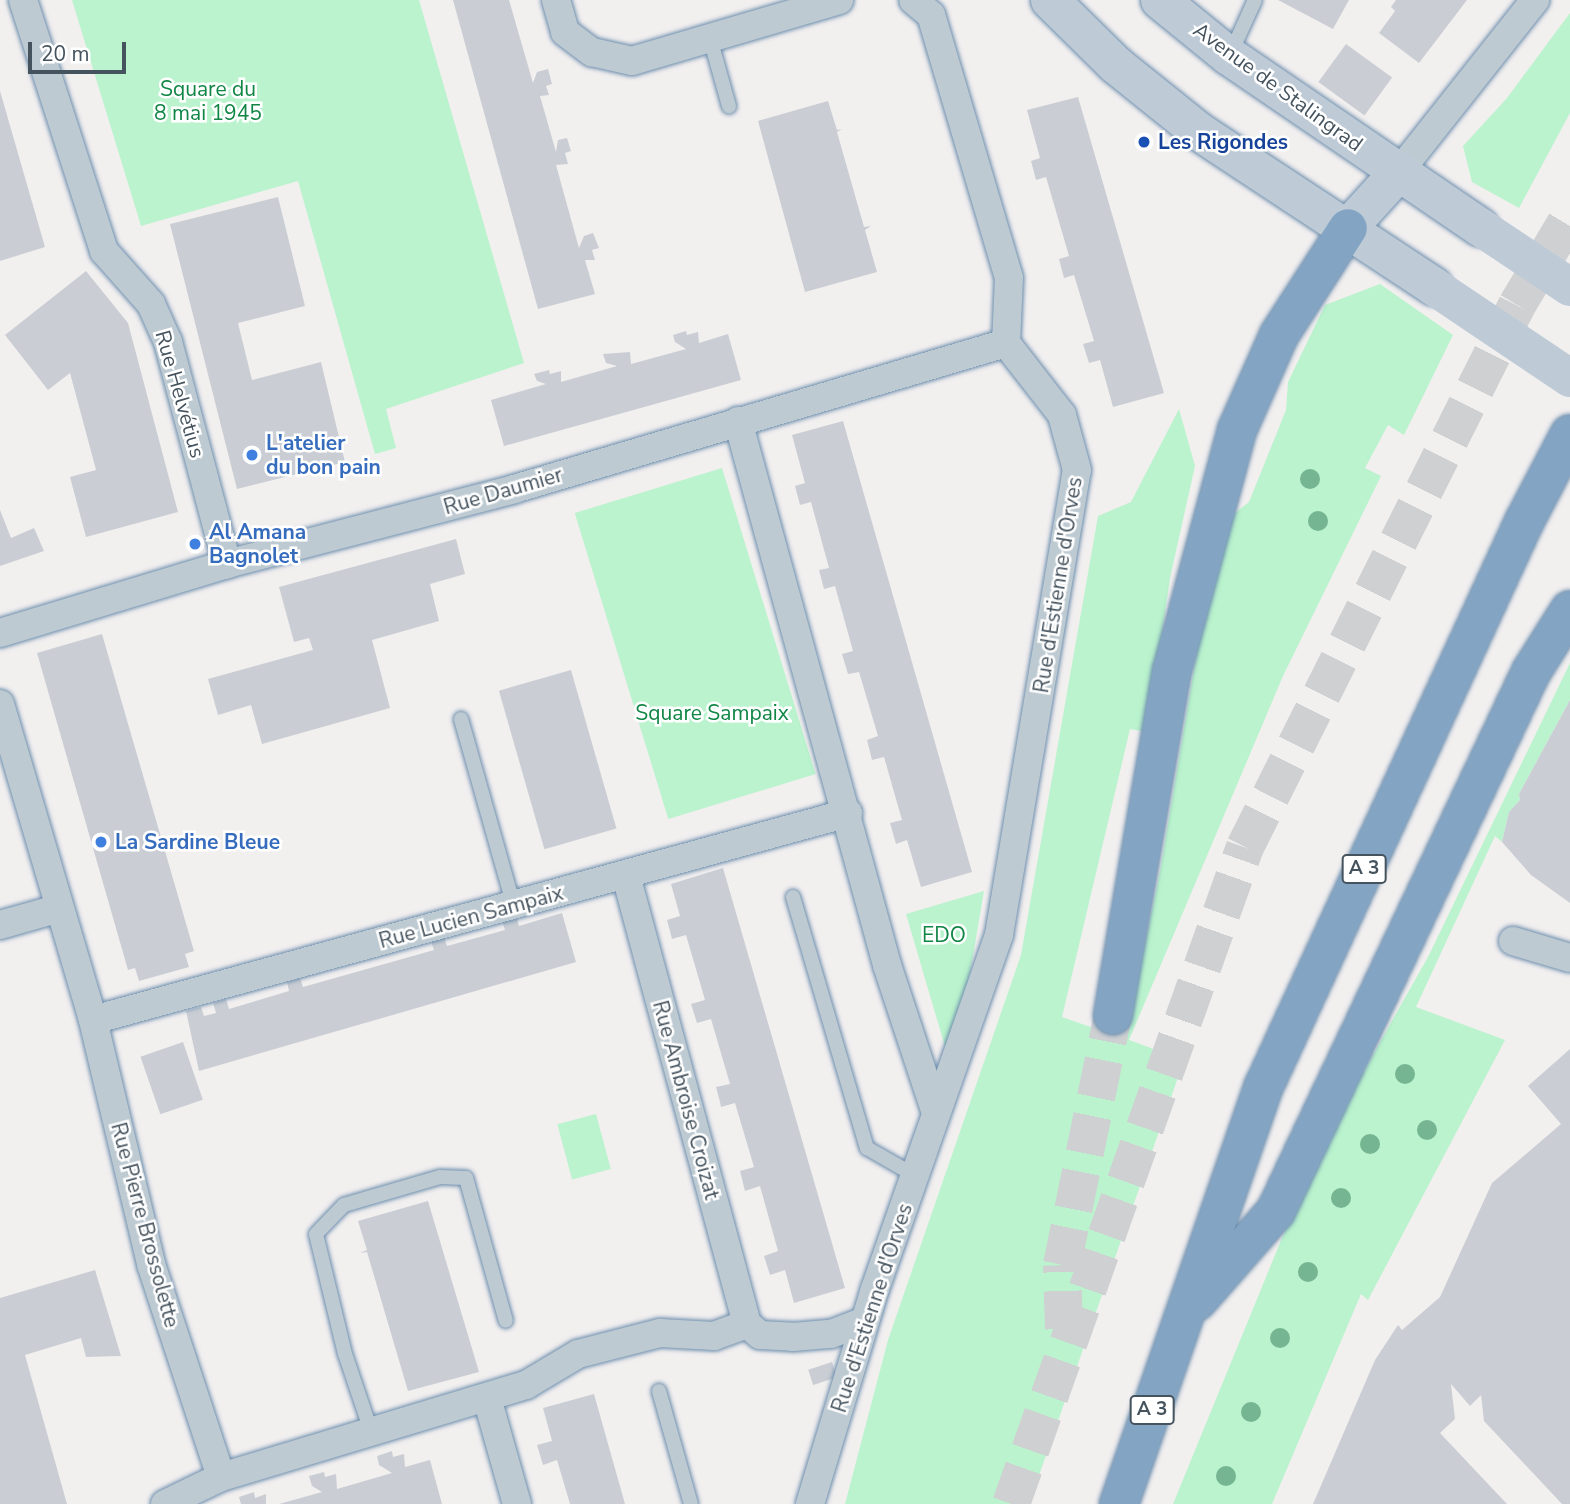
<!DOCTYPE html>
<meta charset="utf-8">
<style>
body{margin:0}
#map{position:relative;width:1570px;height:1504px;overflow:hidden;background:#f2efef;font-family:"Nunito Sans",sans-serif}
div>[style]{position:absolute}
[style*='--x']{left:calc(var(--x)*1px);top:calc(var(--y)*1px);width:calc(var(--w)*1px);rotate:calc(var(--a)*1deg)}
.green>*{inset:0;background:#baf3cd;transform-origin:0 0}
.building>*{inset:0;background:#caced4;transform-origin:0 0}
.motorway-tunnel>*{height:38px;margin-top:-19px;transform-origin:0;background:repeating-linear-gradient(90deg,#cfd0d2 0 38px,transparent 0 57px)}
.roads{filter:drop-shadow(0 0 2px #6e8fae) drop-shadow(0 0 2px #6e8fae)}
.service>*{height:14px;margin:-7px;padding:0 7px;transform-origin:7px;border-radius:7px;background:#becad2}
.minor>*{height:28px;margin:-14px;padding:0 14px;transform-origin:14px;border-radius:14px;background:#becad2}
.secondary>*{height:38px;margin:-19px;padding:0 19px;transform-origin:19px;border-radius:19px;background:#becbd7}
.motorway>*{height:38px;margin:-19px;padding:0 19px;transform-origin:19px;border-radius:19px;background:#83a4c2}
.secondary-bridge>*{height:38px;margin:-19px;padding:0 19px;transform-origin:19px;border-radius:19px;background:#becbd7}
.trees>*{width:20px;height:20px;margin:-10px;border-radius:50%;background:#76b592}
.dots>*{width:19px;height:19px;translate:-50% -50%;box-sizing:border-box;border:4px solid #fff;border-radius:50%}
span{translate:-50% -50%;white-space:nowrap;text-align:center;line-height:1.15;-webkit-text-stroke:5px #fff;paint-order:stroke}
.shield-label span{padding:2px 5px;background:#fff;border:2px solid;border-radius:5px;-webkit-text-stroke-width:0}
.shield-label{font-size:19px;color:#45535e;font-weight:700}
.street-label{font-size:21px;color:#45535e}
.park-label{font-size:21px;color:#108645}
.transit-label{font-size:21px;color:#164399;font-weight:700}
.left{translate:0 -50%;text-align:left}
.shop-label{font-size:21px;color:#366cbe;font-weight:700}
.scale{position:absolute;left:28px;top:42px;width:98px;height:32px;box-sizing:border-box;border:4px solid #45535e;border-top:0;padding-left:9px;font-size:21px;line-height:24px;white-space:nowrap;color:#45535e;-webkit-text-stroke:5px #fff;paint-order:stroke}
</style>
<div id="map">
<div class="green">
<i style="clip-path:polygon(72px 0,419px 0,524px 363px,386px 409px,396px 448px,375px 454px,298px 181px,141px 226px)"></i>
<i style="clip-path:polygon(1570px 13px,1570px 113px,1519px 208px,1472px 182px,1463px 146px,1507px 98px)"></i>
<i style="clip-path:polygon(1380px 284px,1453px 335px,1404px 435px,1388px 425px,1365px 468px,1381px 476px,1283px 676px,1129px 1040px,1184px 1060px,1029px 1504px,845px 1504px,888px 1340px,1021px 955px,1098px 516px,1131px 502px,1179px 409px,1195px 466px,1170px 578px,1148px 732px,1130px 729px,1062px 1017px,1125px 1039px,1160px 871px,1205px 603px,1226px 520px,1249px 502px,1286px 410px,1288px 382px,1325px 305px)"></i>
<i style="left:722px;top:468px;width:320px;height:154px;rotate:73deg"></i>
<i style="clip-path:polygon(1570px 663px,1570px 700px,1519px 794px,1520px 800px,1509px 812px,1502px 842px,1495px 836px,1416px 1007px,1505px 1040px,1368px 1300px,1361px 1294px,1272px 1504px,1173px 1504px,1314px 1160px,1429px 955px)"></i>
<i style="clip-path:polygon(984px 891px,966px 997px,946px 1050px,906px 914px)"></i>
<i style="left:596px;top:1114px;width:57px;height:40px;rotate:75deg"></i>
</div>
<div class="building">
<i style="clip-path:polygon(453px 0,509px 0,533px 83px,537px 72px,548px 69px,552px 84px,546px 86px,549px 95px,540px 96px,556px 152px,558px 140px,567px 138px,571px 151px,565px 153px,568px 164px,556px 165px,579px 248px,584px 236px,593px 233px,599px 248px,592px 250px,595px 260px,585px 260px,595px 294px,538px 309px)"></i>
<i style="clip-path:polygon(1278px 0,1349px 0,1333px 29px)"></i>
<i style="clip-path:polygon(1396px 0,1467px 0,1419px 63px,1379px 33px,1395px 11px,1391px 7px)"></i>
<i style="left:1346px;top:44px;width:57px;height:47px;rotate:36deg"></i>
<i style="clip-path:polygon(0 91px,45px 247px,0 261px)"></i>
<i style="clip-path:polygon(1078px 97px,1164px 393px,1113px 407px,1100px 360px,1089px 363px,1083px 344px,1094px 341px,1074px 275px,1064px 278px,1059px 259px,1069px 256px,1046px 177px,1036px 180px,1031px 161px,1040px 158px,1027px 110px)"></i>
<i style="clip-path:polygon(828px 101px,837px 130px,842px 129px,837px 132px,864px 227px,871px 226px,865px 230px,877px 272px,805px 292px,758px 121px)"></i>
<i style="clip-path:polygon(278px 197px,305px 306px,238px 323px,252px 380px,321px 362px,345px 462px,237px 489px,170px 224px)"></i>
<i style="clip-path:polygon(86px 271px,128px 323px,178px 512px,86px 537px,70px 477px,96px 470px,70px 373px,48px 390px,5px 335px)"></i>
<i style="clip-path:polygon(686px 331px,687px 335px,698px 332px,699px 343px,728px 334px,741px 380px,504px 446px,491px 400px,546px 384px,537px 381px,534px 374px,549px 370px,550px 374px,561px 371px,561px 382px,617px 366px,606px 363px,603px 354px,630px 352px,631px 364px,686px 349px,675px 342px,673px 335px)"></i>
<i style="clip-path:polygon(843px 421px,972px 872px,921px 887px,907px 840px,896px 844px,890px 823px,902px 820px,884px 757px,872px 760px,867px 740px,878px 736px,859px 672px,848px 674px,842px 654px,853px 651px,835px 586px,824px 589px,819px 570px,829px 568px,811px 502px,800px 505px,795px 486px,805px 483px,792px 435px)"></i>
<i style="clip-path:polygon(0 510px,11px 538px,34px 528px,44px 551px,0 566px)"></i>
<i style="clip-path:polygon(456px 539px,465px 574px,430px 584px,439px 621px,372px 640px,390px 708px,262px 744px,251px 705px,218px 715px,208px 679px,313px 650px,309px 638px,294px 642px,279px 587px)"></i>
<i style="clip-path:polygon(102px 634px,194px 951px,185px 954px,189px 967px,139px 981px,135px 968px,128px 970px,37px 653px)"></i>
<i style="left:571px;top:670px;width:165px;height:75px;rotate:74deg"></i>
<i style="clip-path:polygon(1570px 700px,1570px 903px,1531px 875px,1502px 842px,1509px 812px,1520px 800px,1519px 794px)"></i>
<i style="clip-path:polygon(723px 868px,845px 1288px,794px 1303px,785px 1270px,770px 1275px,764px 1256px,778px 1251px,760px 1186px,745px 1191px,740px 1171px,754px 1167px,735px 1103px,721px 1107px,720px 1102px,716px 1087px,730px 1084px,711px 1019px,697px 1023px,691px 1004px,705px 1000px,686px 935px,672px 939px,667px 920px,680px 916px,671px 884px)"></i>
<i style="clip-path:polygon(562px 913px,576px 962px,199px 1071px,186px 1011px,201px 1007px,204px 1016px,216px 1013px,213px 1003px,226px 999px,229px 1009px,289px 991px,287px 982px,300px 978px,303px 987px,434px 950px,431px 941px,444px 937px,447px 946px,505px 930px,502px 920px,516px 916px,519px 926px)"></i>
<i style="left:183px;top:1042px;width:61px;height:45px;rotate:71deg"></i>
<i style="clip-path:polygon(1570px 1049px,1570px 1504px,1562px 1504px,1484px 1421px,1481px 1395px,1470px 1406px,1451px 1384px,1455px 1419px,1440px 1433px,1507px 1504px,1313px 1504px,1375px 1360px,1398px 1325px,1402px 1330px,1440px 1297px,1492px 1183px,1561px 1124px,1528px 1086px)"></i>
<i style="clip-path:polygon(428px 1201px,479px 1372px,408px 1391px,367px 1252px,360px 1253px,367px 1250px,358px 1221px)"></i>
<i style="clip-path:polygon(95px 1270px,121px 1356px,86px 1357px,81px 1338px,25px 1355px,67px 1504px,0 1504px,0 1298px)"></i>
<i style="left:832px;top:1362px;width:16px;height:25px;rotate:72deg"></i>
<i style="clip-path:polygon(594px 1394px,625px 1504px,570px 1504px,557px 1460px,543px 1465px,537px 1445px,552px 1441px,543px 1408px)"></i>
<i style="clip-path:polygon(392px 1451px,393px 1457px,404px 1454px,405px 1467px,430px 1460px,442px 1504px,279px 1504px,322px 1492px,312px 1486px,309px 1476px,324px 1472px,325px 1477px,336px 1474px,337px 1489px,392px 1473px,379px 1465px,377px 1456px)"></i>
<i style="clip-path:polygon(254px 1492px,255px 1498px,266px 1494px,266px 1504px,241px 1504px,239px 1497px)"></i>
</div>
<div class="motorway-tunnel">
<i style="--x:1064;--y:1329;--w:64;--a:-91.8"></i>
<i style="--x:1062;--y:1265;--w:255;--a:-78.5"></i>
<i style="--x:1011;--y:1504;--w:697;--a:-70.4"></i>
<i style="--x:1245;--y:847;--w:606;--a:-63.35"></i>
<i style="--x:1517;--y:305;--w:104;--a:-59.2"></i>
</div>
<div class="roads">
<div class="service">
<i style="--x:710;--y:38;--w:71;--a:74.4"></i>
<i style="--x:1230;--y:55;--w:60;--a:-65.6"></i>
<i style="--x:461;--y:719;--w:194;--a:74.2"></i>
<i style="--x:793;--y:897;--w:262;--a:73.6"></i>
<i style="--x:867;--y:1148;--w:54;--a:29.9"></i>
<i style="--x:659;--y:1391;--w:117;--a:74.2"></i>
<i style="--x:372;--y:1434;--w:84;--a:-108.6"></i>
<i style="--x:345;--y:1354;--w:123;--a:-103.6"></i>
<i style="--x:316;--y:1234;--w:40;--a:-46"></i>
<i style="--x:344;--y:1205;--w:100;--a:-16.3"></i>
<i style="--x:440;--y:1177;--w:26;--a:2"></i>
<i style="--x:466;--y:1178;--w:148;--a:74.4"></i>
</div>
<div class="minor">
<i style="--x:23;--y:0;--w:264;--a:72.1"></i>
<i style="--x:104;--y:251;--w:71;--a:48.4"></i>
<i style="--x:151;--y:304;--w:42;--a:65.9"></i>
<i style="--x:168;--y:342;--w:230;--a:75.1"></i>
<i style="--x:556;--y:0;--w:33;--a:74"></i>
<i style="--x:565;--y:32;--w:34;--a:37"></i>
<i style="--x:592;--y:52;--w:41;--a:12.7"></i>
<i style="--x:632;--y:61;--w:216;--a:-16.4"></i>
<i style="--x:1398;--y:173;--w:221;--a:-51.6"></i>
<i style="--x:738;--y:421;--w:564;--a:74.68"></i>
<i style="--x:887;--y:965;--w:156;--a:71.7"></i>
<i style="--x:0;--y:633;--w:237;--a:-16.9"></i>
<i style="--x:227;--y:564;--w:297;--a:-14.6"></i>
<i style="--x:514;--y:489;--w:513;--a:-16.53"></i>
<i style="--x:0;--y:704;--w:329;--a:73.6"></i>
<i style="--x:93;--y:1020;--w:251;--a:76.6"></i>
<i style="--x:151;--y:1264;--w:224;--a:71.8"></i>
<i style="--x:0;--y:925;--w:62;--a:-15.8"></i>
<i style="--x:1513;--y:941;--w:59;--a:16.6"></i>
<i style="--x:93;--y:1020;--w:783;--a:-15.33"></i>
<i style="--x:747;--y:1324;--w:17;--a:40"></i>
<i style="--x:760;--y:1335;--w:33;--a:3"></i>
<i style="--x:793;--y:1337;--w:38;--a:-5"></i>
<i style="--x:831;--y:1334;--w:36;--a:-21"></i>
<i style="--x:487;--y:1398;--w:110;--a:74.2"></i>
<i style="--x:165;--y:1504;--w:62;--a:-25.7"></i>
<i style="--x:221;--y:1477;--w:319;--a:-16.8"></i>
<i style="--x:526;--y:1385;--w:61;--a:-30.8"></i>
<i style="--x:578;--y:1354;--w:85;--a:-14.4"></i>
<i style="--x:660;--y:1333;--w:54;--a:3.2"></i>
<i style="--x:714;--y:1336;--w:35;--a:-20"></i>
<i style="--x:747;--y:1324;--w:464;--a:-105.1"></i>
<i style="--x:810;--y:1504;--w:225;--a:-73.2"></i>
<i style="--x:875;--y:1289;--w:375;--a:-70.7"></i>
<i style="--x:999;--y:935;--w:471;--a:-80.5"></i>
<i style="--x:1077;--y:470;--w:57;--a:-105.3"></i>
<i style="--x:1062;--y:415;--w:91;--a:-127.9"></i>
<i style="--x:1006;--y:343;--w:65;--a:-87.4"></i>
<i style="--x:1009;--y:278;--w:274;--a:-106.5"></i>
<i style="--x:931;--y:15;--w:23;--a:-140"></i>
</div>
<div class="secondary">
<i style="--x:1050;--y:0;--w:93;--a:44.6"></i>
<i style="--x:1116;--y:65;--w:105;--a:38.8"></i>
<i style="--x:1198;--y:131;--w:282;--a:33.4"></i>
<i style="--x:1160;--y:0;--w:89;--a:39.1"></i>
<i style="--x:1229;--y:56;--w:304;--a:34.3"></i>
<i style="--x:1348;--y:228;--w:74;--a:-47.7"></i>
</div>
<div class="motorway">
<i style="--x:1113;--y:1015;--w:349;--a:-80.3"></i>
<i style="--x:1172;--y:671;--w:250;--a:-74.9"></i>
<i style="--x:1237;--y:430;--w:104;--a:-66.1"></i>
<i style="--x:1279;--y:335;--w:127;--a:-57.2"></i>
<i style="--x:1197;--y:1301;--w:120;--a:-48.7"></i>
<i style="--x:1276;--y:1211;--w:596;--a:-64.68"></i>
<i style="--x:1531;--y:672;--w:73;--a:-57.8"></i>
<i style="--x:1119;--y:1504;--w:442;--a:-70.9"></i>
<i style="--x:1264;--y:1086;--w:621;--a:-65.25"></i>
<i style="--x:1524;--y:522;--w:99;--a:-62.4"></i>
</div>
</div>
<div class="secondary-bridge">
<i style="--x:1480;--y:227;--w:108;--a:33.7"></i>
<i style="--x:1433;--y:286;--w:165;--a:33.9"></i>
</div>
<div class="trees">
<i style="left:1310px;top:479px"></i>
<i style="left:1318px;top:521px"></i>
<i style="left:1405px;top:1074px"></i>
<i style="left:1427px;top:1130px"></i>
<i style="left:1370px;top:1144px"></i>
<i style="left:1341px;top:1198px"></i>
<i style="left:1308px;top:1272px"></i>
<i style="left:1280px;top:1338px"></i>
<i style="left:1251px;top:1412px"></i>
<i style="left:1226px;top:1476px"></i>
</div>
<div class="dots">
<i style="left:1144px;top:142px;background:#1a4fb4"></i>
<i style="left:252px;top:455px;background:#3f7fe0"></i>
<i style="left:195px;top:544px;background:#3f7fe0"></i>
<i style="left:101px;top:842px;background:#3f7fe0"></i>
</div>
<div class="shield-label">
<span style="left:1364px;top:869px">A 3</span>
<span style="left:1152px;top:1410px">A 3</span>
</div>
<div class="street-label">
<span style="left:1278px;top:87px;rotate:36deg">Avenue de Stalingrad</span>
<span style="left:180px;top:394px;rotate:74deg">Rue Helvétius</span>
<span style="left:503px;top:491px;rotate:-16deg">Rue Daumier</span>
<span style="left:1058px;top:585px;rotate:-81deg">Rue d'Estienne d'Orves</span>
<span style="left:471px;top:917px;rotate:-15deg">Rue Lucien Sampaix</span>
<span style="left:686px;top:1100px;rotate:75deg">Rue Ambroise Croizat</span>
<span style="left:145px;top:1225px;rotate:75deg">Rue Pierre Brossolette</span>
<span style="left:872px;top:1308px;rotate:-72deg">Rue d'Estienne d'Orves</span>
</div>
<div class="park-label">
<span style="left:208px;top:101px">Square du<br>8 mai 1945</span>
<span style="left:712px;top:713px">Square Sampaix</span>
<span style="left:944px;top:935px">EDO</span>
</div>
<div class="transit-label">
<span class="left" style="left:1158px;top:142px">Les Rigondes</span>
</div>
<div class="shop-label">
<span class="left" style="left:266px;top:455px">L'atelier<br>du bon pain</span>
<span class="left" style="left:209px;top:544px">Al Amana<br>Bagnolet</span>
<span class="left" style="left:115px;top:842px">La Sardine Bleue</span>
</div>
<div class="scale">20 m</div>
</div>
